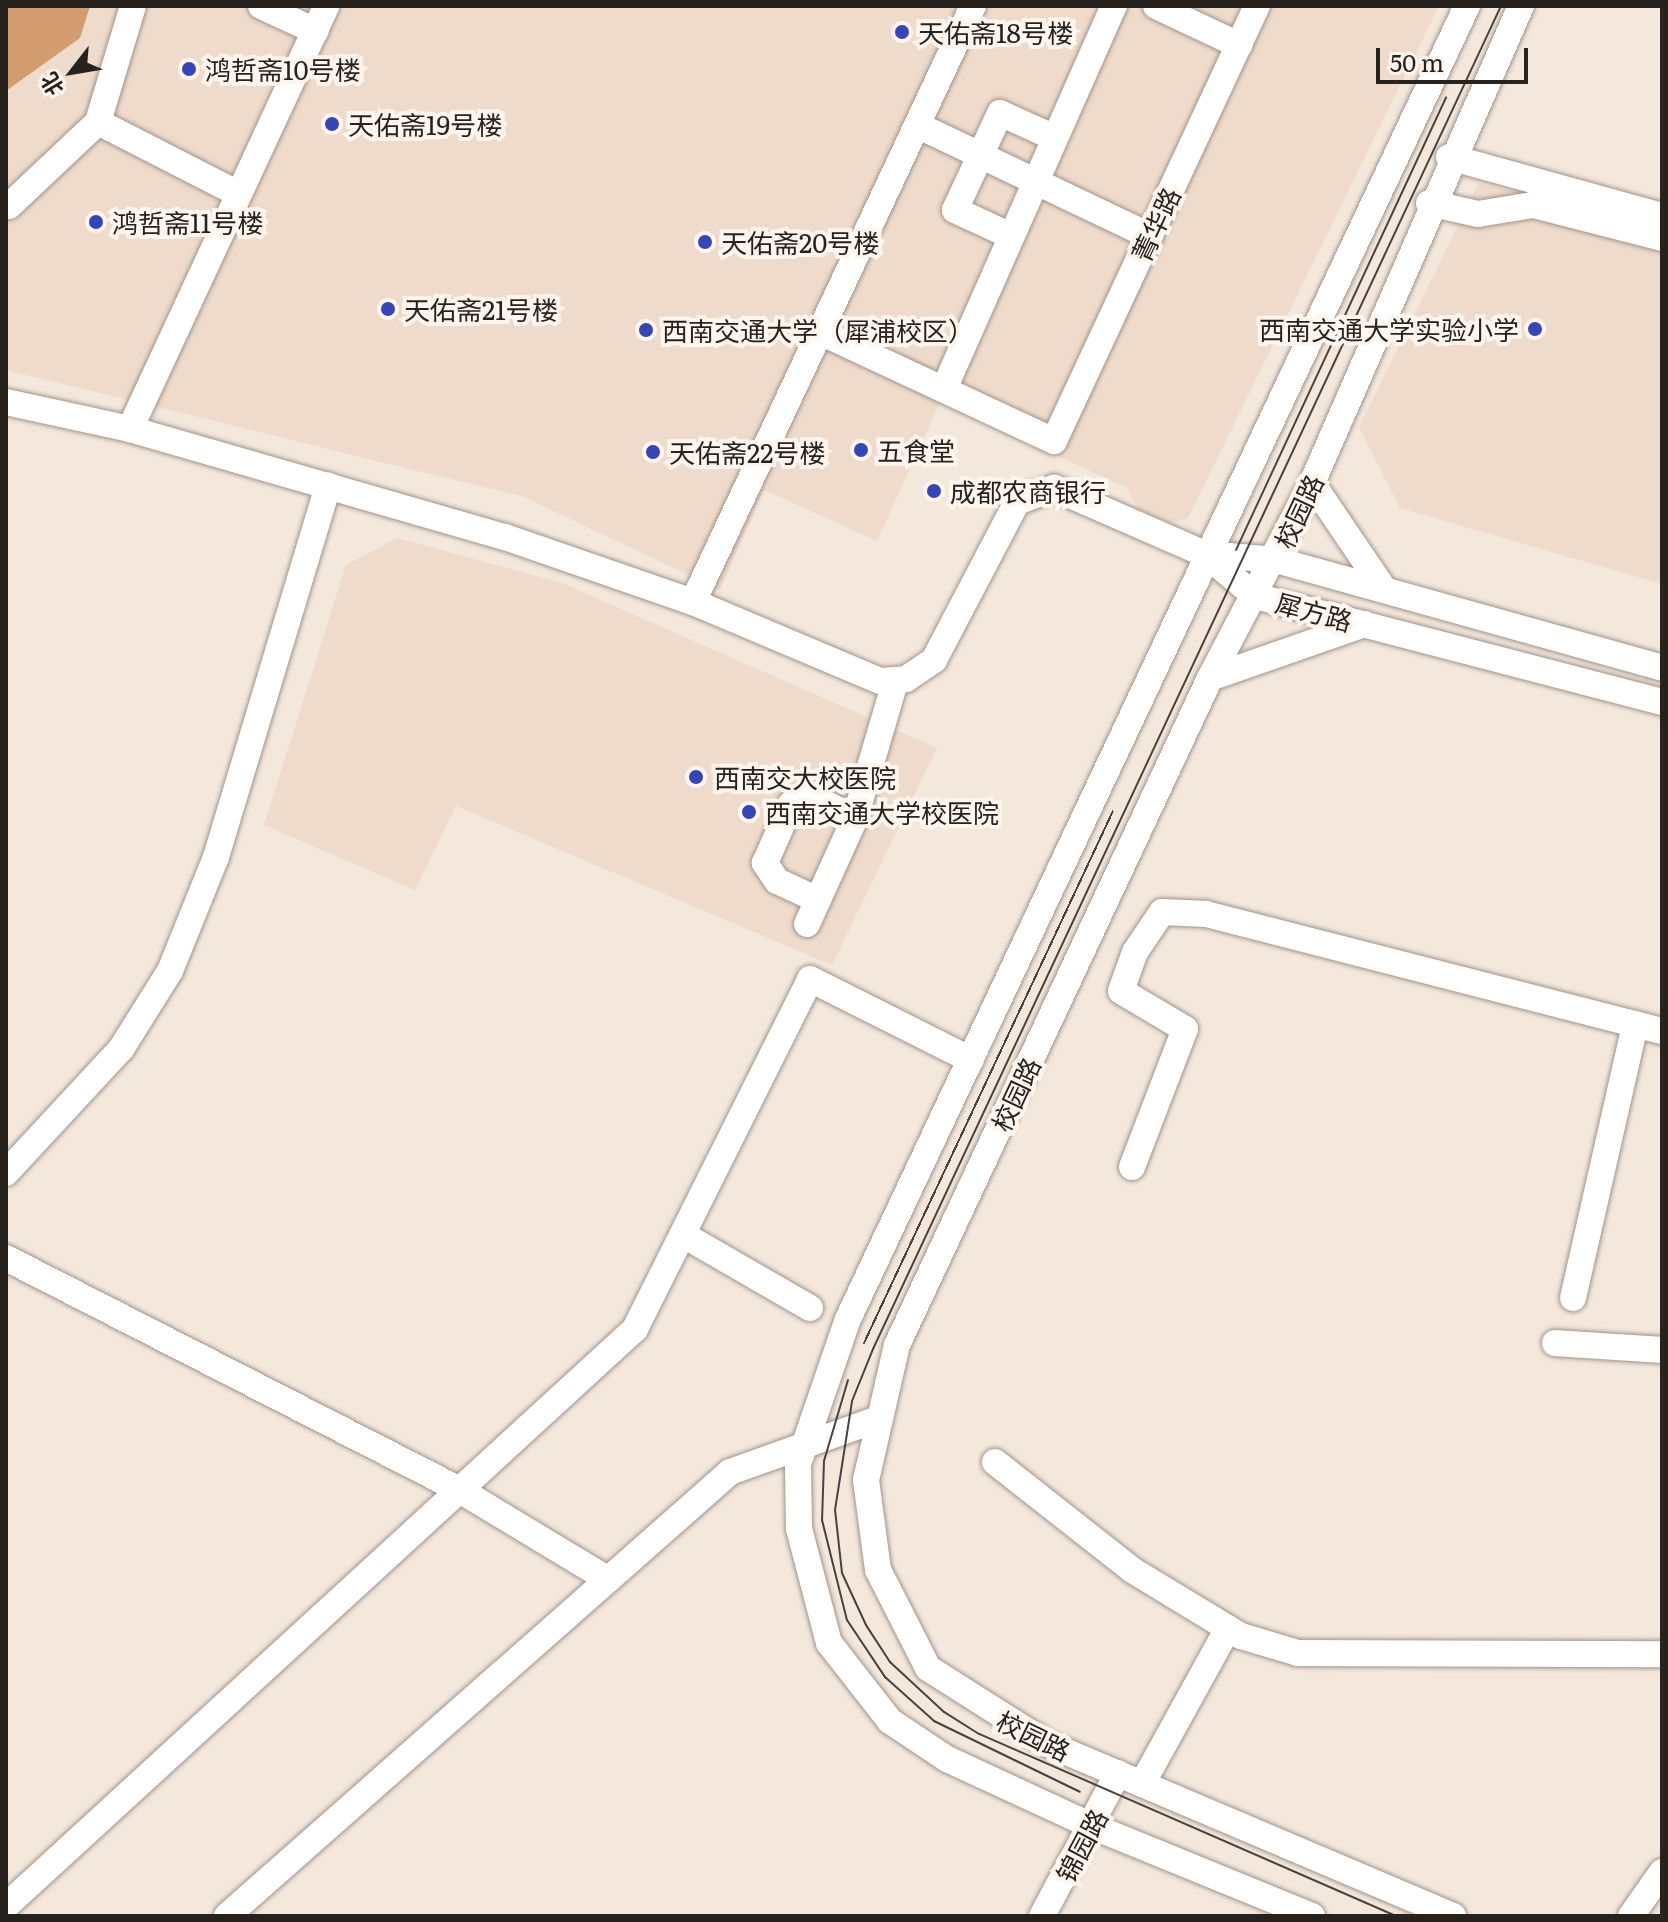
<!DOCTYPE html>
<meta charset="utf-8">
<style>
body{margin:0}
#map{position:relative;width:1668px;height:1922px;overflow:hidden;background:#f4e7dc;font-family:Literata,"Noto Sans SC",serif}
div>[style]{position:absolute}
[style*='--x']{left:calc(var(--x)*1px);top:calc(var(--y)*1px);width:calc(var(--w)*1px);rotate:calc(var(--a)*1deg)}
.built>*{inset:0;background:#efdbcb}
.water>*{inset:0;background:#d49d6f}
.roads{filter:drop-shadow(0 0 2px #a1948a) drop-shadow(0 0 2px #a1948a)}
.minor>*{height:26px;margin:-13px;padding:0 13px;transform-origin:13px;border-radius:13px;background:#fff}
.tram>*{height:2px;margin:-1px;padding:0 1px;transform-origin:1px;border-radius:1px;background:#49423d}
.dots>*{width:22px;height:22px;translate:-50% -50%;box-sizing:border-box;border:4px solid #fdf5ee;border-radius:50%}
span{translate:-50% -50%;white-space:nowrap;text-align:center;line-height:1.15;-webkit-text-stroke:8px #fdf5ee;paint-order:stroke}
.poi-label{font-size:26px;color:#27221e}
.left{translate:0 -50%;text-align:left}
.right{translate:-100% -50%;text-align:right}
.street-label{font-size:26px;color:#27221e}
.frame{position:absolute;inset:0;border:8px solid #27221e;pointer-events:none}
.north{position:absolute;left:32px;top:32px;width:80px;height:80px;-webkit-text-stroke:6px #fdf5ee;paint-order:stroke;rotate:239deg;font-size:22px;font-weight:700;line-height:32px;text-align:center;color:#27221e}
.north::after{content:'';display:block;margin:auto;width:28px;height:36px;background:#27221e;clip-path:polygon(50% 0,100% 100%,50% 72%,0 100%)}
.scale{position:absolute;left:1376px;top:48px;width:152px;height:36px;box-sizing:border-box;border:4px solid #27221e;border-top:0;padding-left:10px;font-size:24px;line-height:28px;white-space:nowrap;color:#27221e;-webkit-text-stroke:6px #fdf5ee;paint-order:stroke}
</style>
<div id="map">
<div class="built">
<i style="clip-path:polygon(6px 6px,1439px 6px,1188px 518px,1172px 523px,1139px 512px,1127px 488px,940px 402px,877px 541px,764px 490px,720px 590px,524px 497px,6px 370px)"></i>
<i style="clip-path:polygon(1479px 183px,1662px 230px,1662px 584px,1400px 508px,1359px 427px)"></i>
<i style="clip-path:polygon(397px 538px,562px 583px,937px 748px,832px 965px,456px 806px,415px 890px,264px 825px,346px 565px)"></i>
</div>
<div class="water">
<i style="clip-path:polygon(6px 6px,90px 6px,80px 38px,6px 91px)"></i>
</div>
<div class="roads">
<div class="minor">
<i style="--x:133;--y:6;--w:121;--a:106.8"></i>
<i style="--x:98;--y:122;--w:158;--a:27.1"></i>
<i style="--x:261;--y:6;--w:60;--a:24.8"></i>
<i style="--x:1156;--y:6;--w:92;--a:25.2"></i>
<i style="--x:917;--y:125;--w:258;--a:25.5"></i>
<i style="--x:1449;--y:157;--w:221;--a:15.5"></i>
<i style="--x:1429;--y:203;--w:50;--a:12.7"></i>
<i style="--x:1478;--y:214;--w:56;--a:-9.3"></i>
<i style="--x:1533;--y:205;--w:133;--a:14.3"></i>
<i style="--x:9;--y:206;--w:122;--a:-43.3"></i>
<i style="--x:1011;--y:236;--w:62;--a:-155.1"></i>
<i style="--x:955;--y:210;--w:107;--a:-65.1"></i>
<i style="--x:1000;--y:113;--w:60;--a:24.4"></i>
<i style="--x:820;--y:332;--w:258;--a:25"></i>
<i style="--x:1054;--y:441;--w:480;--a:-65"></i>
<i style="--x:944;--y:389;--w:419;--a:-66.1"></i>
<i style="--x:6;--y:402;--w:127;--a:12.3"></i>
<i style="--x:130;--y:429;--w:390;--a:16.1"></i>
<i style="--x:505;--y:537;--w:199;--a:19.1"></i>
<i style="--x:693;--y:602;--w:203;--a:22.9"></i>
<i style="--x:880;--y:681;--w:26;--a:-4"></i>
<i style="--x:906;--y:679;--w:34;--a:-34"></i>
<i style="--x:934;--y:660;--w:178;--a:-62.3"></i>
<i style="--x:1017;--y:502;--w:40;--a:-21"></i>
<i style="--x:1054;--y:488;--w:165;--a:23.6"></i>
<i style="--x:1205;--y:554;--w:65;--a:40"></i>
<i style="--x:1255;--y:596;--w:421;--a:14.6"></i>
<i style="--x:130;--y:429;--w:466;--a:-65.1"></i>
<i style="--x:1312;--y:483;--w:127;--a:55.9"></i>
<i style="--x:1205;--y:554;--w:71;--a:4.8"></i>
<i style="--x:1276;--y:560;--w:401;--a:15.6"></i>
<i style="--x:693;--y:602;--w:658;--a:-64.84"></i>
<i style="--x:1210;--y:678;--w:164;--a:-19.2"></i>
<i style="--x:818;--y:900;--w:45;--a:-155.1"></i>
<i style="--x:777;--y:881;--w:22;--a:-124"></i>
<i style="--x:765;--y:863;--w:64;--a:-66.2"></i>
<i style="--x:791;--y:804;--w:19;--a:-28"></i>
<i style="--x:808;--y:795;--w:52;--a:26.1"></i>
<i style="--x:807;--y:924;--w:116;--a:-65.6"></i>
<i style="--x:855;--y:818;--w:142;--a:-73.6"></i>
<i style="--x:1132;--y:1167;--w:148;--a:-69"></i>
<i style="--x:1185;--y:1029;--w:74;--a:-149.3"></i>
<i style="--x:1121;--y:991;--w:41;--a:-70.3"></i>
<i style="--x:1135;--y:952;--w:48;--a:-56"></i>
<i style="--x:1162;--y:912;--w:44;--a:2.6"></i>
<i style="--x:1206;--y:914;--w:471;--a:14.4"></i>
<i style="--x:6;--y:1173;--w:169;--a:-47.2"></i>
<i style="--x:121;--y:1049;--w:92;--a:-57.9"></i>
<i style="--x:170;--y:971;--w:123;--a:-68"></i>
<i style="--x:216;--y:857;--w:388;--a:-73.2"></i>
<i style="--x:687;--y:1237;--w:142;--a:30"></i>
<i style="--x:6;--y:1258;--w:508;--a:27.07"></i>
<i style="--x:458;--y:1489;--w:174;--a:31.1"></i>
<i style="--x:1573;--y:1298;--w:281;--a:-77.2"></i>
<i style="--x:1555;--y:1343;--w:107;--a:3.7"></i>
<i style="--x:995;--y:1462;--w:174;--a:38.2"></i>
<i style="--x:1132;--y:1570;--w:127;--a:31.2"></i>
<i style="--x:1241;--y:1636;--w:59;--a:16.6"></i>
<i style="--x:1298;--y:1653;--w:364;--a:0.2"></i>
<i style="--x:1142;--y:1784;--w:178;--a:-61.1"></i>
<i style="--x:6;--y:1906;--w:854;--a:-42.53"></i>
<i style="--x:635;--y:1329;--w:391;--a:-63.4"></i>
<i style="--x:810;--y:979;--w:180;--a:26.7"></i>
<i style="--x:227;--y:1916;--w:671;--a:-41.43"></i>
<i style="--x:730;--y:1472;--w:154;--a:-19.7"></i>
<i style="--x:1042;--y:1916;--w:162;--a:-62"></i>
<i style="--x:1312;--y:1916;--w:238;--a:-157.8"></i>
<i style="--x:1092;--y:1826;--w:160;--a:-155.2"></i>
<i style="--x:947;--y:1759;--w:69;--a:-146.3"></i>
<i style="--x:890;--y:1721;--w:99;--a:-128"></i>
<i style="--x:829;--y:1643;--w:118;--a:-104.7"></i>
<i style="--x:799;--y:1529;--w:65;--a:-90.9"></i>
<i style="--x:798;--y:1464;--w:153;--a:-71"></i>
<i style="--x:848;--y:1319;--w:1452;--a:-64.76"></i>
<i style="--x:1453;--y:1916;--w:442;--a:-157"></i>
<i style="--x:1046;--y:1743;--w:140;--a:-147.6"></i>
<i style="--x:928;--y:1668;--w:110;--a:-117"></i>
<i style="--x:878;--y:1570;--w:91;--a:-97.6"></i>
<i style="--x:866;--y:1480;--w:139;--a:-77.1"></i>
<i style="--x:897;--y:1345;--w:737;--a:-64.86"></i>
<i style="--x:1210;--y:678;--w:220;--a:-62.4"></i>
<i style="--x:1312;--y:483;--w:521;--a:-66.34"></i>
<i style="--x:1631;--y:1916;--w:54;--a:-54.8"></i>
</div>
</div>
<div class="tram">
<i style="--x:1236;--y:550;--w:499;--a:-65.1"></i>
<i style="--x:864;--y:1343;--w:587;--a:-64.92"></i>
<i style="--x:848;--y:1380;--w:84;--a:106.5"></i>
<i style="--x:824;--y:1461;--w:59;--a:91.9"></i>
<i style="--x:822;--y:1520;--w:103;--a:76"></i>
<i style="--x:847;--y:1620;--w:69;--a:56.3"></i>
<i style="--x:885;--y:1677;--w:66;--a:41.9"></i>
<i style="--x:934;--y:1721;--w:162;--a:25.9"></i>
<i style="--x:1396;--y:1916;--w:455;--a:-156.4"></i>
<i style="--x:979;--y:1734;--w:41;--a:-147.8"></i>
<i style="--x:944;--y:1712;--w:74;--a:-137.2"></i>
<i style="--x:890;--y:1662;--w:44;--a:-123"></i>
<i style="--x:866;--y:1625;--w:57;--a:-114.8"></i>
<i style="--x:842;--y:1573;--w:63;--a:-96.3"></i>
<i style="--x:835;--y:1510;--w:110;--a:-81.1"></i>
<i style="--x:852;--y:1401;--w:56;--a:-68"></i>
<i style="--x:873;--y:1349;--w:1483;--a:-64.94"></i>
</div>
<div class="dots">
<i style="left:902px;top:32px;background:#3645b8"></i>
<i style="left:189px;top:69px;background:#3645b8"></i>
<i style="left:332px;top:124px;background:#3645b8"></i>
<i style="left:96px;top:222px;background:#3645b8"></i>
<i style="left:705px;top:242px;background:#3645b8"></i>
<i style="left:388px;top:309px;background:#3645b8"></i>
<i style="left:1535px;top:329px;background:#3645b8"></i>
<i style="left:646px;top:330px;background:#3645b8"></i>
<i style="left:861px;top:450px;background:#3645b8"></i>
<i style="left:653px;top:452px;background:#3645b8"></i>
<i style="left:934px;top:491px;background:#3645b8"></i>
<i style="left:696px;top:777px;background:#3645b8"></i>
<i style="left:749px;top:812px;background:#3645b8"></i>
</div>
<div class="poi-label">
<span class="left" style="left:918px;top:32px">天佑斋18号楼</span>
<span class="left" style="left:205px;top:69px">鸿哲斋10号楼</span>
<span class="left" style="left:348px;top:124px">天佑斋19号楼</span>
<span class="left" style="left:112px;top:222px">鸿哲斋11号楼</span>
<span class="left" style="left:721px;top:242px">天佑斋20号楼</span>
<span class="left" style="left:404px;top:309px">天佑斋21号楼</span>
<span class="right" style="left:1519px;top:329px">西南交通大学实验小学</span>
<span class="left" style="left:662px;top:330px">西南交通大学（犀浦校区）</span>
<span class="left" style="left:877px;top:450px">五食堂</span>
<span class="left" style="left:669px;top:452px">天佑斋22号楼</span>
<span class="left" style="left:950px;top:491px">成都农商银行</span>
<span class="left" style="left:714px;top:777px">西南交大校医院</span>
<span class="left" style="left:765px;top:812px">西南交通大学校医院</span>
</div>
<div class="street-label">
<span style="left:1155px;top:224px;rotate:-65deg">菁华路</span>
<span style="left:1298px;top:511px;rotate:-65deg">校园路</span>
<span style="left:1314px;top:611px;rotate:15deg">犀方路</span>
<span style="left:1015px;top:1094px;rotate:-65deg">校园路</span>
<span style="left:1034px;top:1735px;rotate:26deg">校园路</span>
<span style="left:1081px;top:1845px;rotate:-62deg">锦园路</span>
</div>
<div class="frame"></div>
<div class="north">北</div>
<div class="scale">50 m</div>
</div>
